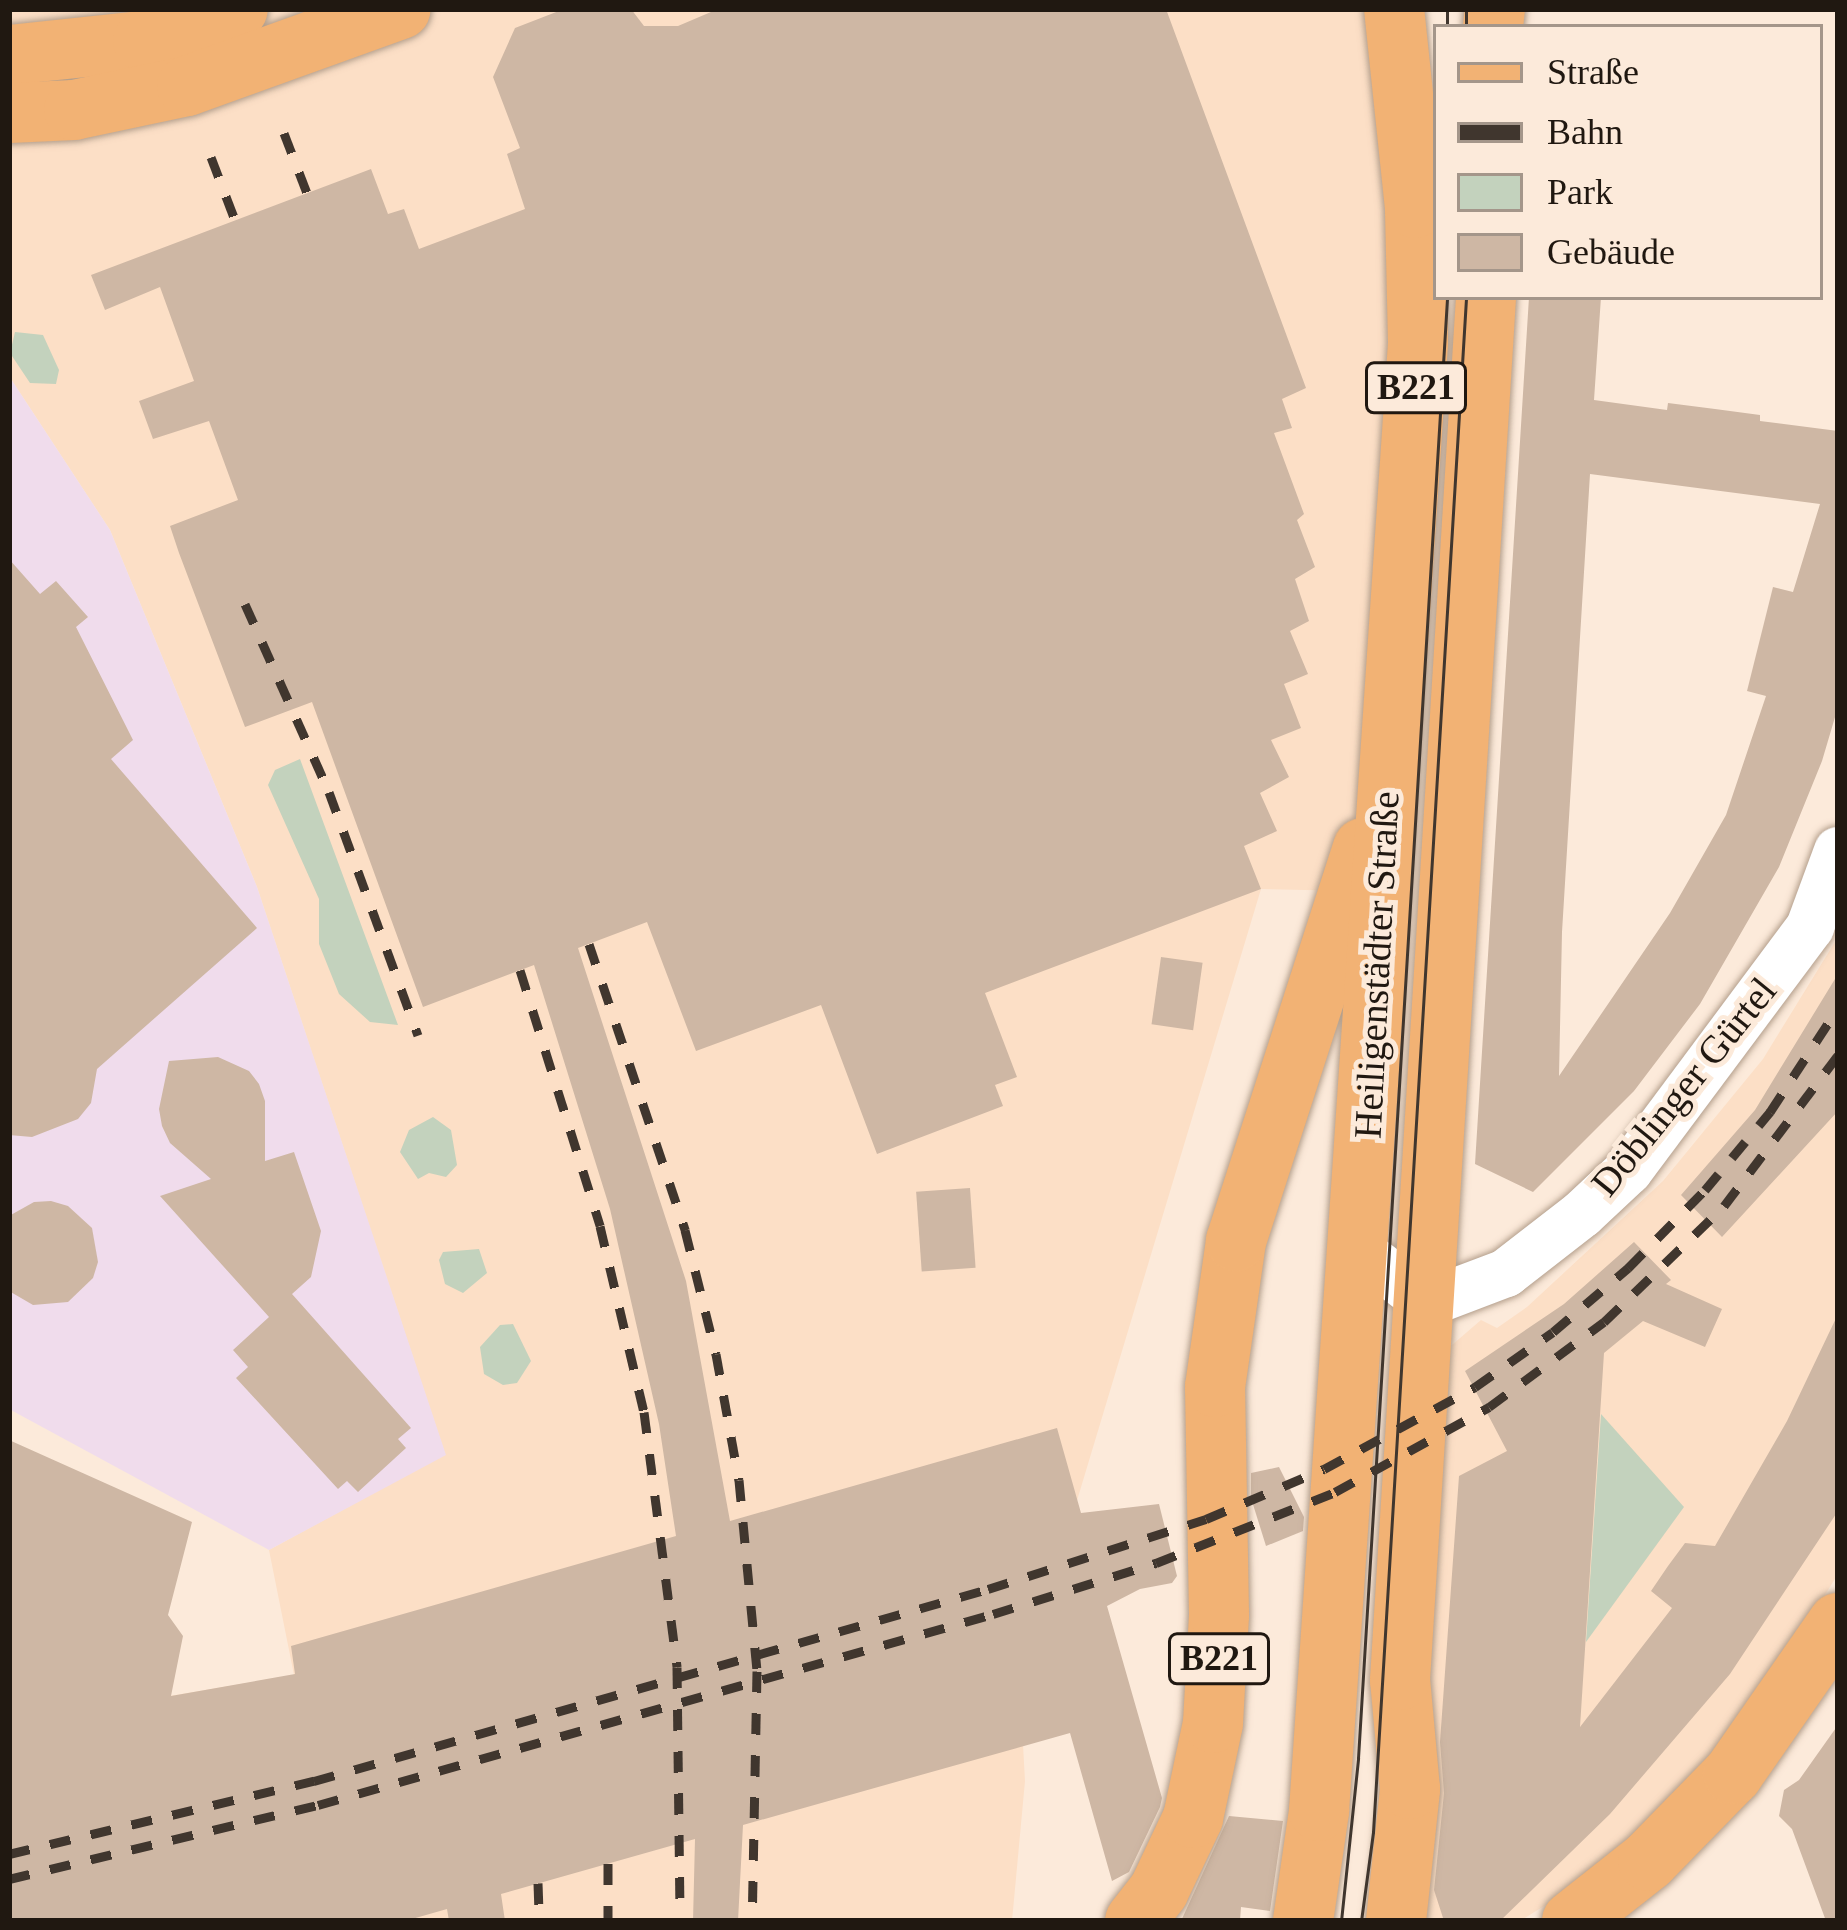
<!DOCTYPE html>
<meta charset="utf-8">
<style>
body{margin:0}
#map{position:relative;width:1847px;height:1930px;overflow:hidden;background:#fceada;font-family:"Times New Roman",serif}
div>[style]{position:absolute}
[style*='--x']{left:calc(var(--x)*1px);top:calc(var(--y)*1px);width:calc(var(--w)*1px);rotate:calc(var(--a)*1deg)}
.built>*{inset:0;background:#fcdfc6}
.industrial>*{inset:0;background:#f0dcec}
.green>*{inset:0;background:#c3d2bd}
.building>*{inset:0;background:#ceb7a4;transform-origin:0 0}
.roads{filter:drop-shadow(0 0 3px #b49f8c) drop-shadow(0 0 3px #b49f8c)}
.minor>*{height:48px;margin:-24px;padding:0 24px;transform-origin:24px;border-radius:24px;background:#fff}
.major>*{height:60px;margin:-30px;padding:0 30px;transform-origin:30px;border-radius:30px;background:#f2b274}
.tram>*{height:3px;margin:-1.5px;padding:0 1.5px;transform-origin:1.5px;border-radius:1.5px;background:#40362e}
.rail>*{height:9px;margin-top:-4.5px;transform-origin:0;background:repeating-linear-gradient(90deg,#40362e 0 21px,transparent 0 42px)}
span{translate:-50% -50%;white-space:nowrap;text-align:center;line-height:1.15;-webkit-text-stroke:10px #fceada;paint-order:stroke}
.shield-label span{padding:3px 9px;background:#fceada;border:3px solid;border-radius:9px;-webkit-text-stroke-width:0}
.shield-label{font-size:36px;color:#201811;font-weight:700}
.street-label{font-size:39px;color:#201811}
.frame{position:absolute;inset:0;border:12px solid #201811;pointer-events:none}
.legend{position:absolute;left:1433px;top:24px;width:390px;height:276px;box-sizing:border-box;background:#fceada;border:3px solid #a4968a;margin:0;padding:15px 21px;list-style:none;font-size:36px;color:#201811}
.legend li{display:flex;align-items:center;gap:24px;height:60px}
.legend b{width:60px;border:3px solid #a4968a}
</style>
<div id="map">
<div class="built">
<i style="clip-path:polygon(9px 9px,1400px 9px,1398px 892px,1261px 889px,1020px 1690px,1025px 1781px,1012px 1921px,9px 1921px,9px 1723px,294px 1675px,269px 1550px,445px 1454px,257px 887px,110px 530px,9px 376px)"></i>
<i style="clip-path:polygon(1838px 937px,1838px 1574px,1788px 1654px,1683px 1793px,1568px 1891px,1520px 1921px,1408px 1921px,1445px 1351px,1481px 1320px,1497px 1328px,1527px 1307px,1663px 1181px,1763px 1059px)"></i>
</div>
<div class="industrial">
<i style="clip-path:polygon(9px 376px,110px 530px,257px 887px,446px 1455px,269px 1550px,9px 1409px)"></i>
</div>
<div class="green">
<i style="clip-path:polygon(15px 332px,43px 335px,59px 370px,56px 384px,30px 383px,10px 353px)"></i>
<i style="clip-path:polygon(300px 759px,398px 1025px,370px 1022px,339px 994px,319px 944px,319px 899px,268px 785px,275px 770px)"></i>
<i style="clip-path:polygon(433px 1117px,451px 1130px,457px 1165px,446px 1177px,429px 1173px,418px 1179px,400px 1152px,409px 1130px)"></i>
<i style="clip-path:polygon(479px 1249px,487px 1273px,463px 1293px,445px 1284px,439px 1260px,443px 1252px)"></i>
<i style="clip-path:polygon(513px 1324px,531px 1361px,517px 1383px,503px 1385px,484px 1374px,480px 1347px,500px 1325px)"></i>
<i style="clip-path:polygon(1601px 1414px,1684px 1507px,1586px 1642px)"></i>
</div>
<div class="building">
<i style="clip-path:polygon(564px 9px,631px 9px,644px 26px,678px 26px,718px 9px,1166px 9px,1306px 388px,1282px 399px,1292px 428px,1274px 433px,1304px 514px,1297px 520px,1315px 567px,1295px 579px,1309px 621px,1290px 631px,1308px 674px,1284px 684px,1301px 728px,1271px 740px,1289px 777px,1260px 793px,1277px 831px,1244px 846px,1261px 889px,985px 993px,1017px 1077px,995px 1085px,1003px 1106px,877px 1154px,821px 1005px,696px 1051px,647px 922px,578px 948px,686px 1281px,730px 1521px,1057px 1428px,1081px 1513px,1159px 1504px,1177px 1576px,1172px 1583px,1140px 1589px,1107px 1606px,1162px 1798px,1160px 1807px,1129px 1872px,1112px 1881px,1070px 1733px,743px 1825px,738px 1921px,693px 1921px,695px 1839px,501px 1894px,505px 1921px,449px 1921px,447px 1909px,405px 1921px,9px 1921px,9px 1440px,192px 1522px,168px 1615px,183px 1636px,171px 1696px,295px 1674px,291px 1646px,676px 1536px,659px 1424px,610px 1209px,534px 965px,423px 1007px,312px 702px,245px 727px,179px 553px,170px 526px,238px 500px,209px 421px,153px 439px,139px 401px,194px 381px,160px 287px,105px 310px,91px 275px,371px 169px,388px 214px,404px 209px,419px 249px,525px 209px,507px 154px,520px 148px,493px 77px,515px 28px)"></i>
<i style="clip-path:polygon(evenodd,1529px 297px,1601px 297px,1594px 400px,1667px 410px,1668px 403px,1715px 409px,1760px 415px,1760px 421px,1838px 431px,1838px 707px,1822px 761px,1779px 867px,1700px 1004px,1634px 1091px,1533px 1192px,1475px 1164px,1529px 297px,1590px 474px,1820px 504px,1793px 592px,1773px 587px,1747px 691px,1766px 696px,1726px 815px,1670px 913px,1559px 1076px,1562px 932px,1590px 474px)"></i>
<i style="clip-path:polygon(9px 559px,40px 594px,56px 581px,88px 617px,76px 627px,133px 740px,111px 759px,257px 928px,97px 1069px,91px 1103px,78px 1119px,32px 1137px,9px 1135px)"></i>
<i style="left:1161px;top:957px;width:42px;height:68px;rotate:8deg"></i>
<i style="clip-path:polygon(1838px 974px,1838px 1111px,1722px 1237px,1681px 1195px,1755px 1110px)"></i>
<i style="clip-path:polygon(218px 1057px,249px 1071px,259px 1084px,265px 1101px,265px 1161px,294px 1152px,321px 1231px,311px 1277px,292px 1294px,411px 1428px,398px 1439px,406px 1448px,358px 1492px,347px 1481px,338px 1489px,236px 1378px,248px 1367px,233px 1350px,269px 1317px,160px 1196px,211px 1179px,170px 1143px,162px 1126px,159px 1109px,169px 1061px)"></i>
<i style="left:970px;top:1188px;width:80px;height:54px;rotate:86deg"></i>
<i style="clip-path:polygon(51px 1201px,68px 1206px,92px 1228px,98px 1262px,93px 1278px,68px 1302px,33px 1305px,9px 1291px,9px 1216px,34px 1202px)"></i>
<i style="clip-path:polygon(1634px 1242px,1671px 1280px,1666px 1284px,1722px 1309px,1705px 1347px,1643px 1321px,1604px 1353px,1580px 1727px,1672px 1608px,1651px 1591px,1668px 1566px,1685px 1543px,1715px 1546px,1787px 1421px,1838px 1314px,1838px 1511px,1730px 1674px,1610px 1814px,1500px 1921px,1444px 1921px,1434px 1890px,1444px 1793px,1440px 1742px,1459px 1476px,1507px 1451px,1465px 1371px,1564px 1304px)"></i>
<i style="clip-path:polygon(1279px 1467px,1304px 1517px,1303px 1531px,1266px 1546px,1251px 1498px,1251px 1473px)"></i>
<i style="clip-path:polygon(1838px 1725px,1838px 1921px,1826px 1921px,1792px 1829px,1779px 1816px,1784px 1790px,1799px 1780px)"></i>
<i style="clip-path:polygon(1229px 1816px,1283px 1821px,1270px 1911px,1241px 1907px,1240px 1921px,1181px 1921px)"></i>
</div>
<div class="roads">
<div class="minor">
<i style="--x:1359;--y:1250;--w:86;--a:37.9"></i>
<i style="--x:1427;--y:1303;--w:85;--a:-20.8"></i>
<i style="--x:1506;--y:1273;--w:96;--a:-37.8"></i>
<i style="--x:1582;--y:1214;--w:64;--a:-43.1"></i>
<i style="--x:1629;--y:1170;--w:303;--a:-53.3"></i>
<i style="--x:1810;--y:927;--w:81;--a:-69.8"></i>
</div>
<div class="major">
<i style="--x:1493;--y:27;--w:18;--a:-84"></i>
<i style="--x:9;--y:55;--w:135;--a:-6"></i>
<i style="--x:143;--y:41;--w:100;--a:-18.6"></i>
<i style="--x:9;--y:113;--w:65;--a:-2.6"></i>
<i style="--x:74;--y:110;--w:116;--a:-12"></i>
<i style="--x:187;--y:86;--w:227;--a:-19.8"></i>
<i style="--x:1135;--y:1921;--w:39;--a:-52"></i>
<i style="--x:1159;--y:1890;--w:80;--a:-64.7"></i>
<i style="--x:1193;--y:1818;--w:97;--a:-78.1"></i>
<i style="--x:1213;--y:1723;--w:109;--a:-86.8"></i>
<i style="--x:1219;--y:1614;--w:227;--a:-91"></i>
<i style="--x:1215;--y:1387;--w:148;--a:-81.8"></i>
<i style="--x:1236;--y:1241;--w:413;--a:-72.1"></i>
<i style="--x:1303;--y:1921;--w:111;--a:-81.7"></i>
<i style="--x:1319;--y:1811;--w:1472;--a:-86.14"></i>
<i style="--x:1418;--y:342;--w:134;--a:-91.3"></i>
<i style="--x:1415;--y:208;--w:200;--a:-96"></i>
<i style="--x:1396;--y:1921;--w:133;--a:-83.9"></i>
<i style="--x:1410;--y:1789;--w:109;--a:-95.2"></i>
<i style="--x:1400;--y:1680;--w:1386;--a:-86.44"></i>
<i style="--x:1572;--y:1921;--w:97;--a:-38.3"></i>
<i style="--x:1648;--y:1861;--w:122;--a:-45.7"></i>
<i style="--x:1733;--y:1774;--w:184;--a:-55.2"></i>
</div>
</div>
<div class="tram">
<i style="--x:1447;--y:9;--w:18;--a:90"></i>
<i style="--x:1466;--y:9;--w:18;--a:90"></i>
<i style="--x:1341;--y:1921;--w:164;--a:-84"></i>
<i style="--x:1358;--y:1758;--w:1464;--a:-86.51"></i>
<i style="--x:1361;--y:1921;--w:90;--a:-82.3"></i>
<i style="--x:1373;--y:1832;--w:1538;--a:-86.53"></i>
</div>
<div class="rail">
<i style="--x:284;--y:133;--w:64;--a:69"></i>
<i style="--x:211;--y:157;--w:67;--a:69.1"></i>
<i style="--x:245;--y:604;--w:206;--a:65.9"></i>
<i style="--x:329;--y:792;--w:259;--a:69.9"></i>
<i style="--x:589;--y:944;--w:302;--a:71.4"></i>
<i style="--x:685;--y:1230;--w:128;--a:76"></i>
<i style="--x:716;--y:1354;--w:128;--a:79.7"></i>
<i style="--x:739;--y:1480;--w:192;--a:84.6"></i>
<i style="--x:757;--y:1671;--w:250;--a:91.1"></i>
<i style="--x:520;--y:970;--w:268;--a:72.6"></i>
<i style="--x:600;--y:1226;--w:191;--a:76.7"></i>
<i style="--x:644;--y:1412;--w:257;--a:82.6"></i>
<i style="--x:677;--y:1667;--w:254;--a:89.3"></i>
<i style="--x:9;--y:1854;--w:314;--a:-13.5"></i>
<i style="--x:314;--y:1781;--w:701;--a:-15.9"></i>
<i style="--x:988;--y:1589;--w:229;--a:-17.8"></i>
<i style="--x:1206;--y:1519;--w:128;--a:-23"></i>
<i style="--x:1324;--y:1469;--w:172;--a:-28.5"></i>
<i style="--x:1475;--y:1387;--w:95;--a:-35.2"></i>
<i style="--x:1553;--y:1332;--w:99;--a:-40.5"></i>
<i style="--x:1628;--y:1268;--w:110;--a:-45.4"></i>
<i style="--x:1705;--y:1190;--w:102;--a:-50.2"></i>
<i style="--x:1770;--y:1112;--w:124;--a:-56.8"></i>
<i style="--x:608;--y:1863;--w:58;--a:90"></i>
<i style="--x:9;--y:1879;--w:318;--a:-13.5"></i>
<i style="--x:318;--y:1805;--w:702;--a:-15.8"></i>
<i style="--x:993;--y:1614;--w:171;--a:-17.4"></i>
<i style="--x:1156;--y:1563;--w:193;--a:-21.6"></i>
<i style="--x:1335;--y:1492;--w:176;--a:-28.9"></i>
<i style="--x:1489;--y:1407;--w:143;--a:-36.5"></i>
<i style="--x:1604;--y:1322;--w:167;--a:-44"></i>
<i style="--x:1724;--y:1206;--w:189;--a:-52.9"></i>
<i style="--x:538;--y:1883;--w:38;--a:88"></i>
</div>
<div class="shield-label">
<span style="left:1416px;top:388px">B221</span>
<span style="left:1219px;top:1659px">B221</span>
</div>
<div class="street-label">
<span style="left:1377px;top:965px;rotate:-87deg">Heiligenstädter Straße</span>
<span style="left:1684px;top:1087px;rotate:-51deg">Döblinger Gürtel</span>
</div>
<div class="frame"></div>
<ul class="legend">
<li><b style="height:15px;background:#f2b274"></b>Straße</li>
<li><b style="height:15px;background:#40362e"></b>Bahn</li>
<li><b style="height:33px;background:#c3d2bd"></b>Park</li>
<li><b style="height:33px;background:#ceb7a4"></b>Gebäude</li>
</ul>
</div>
